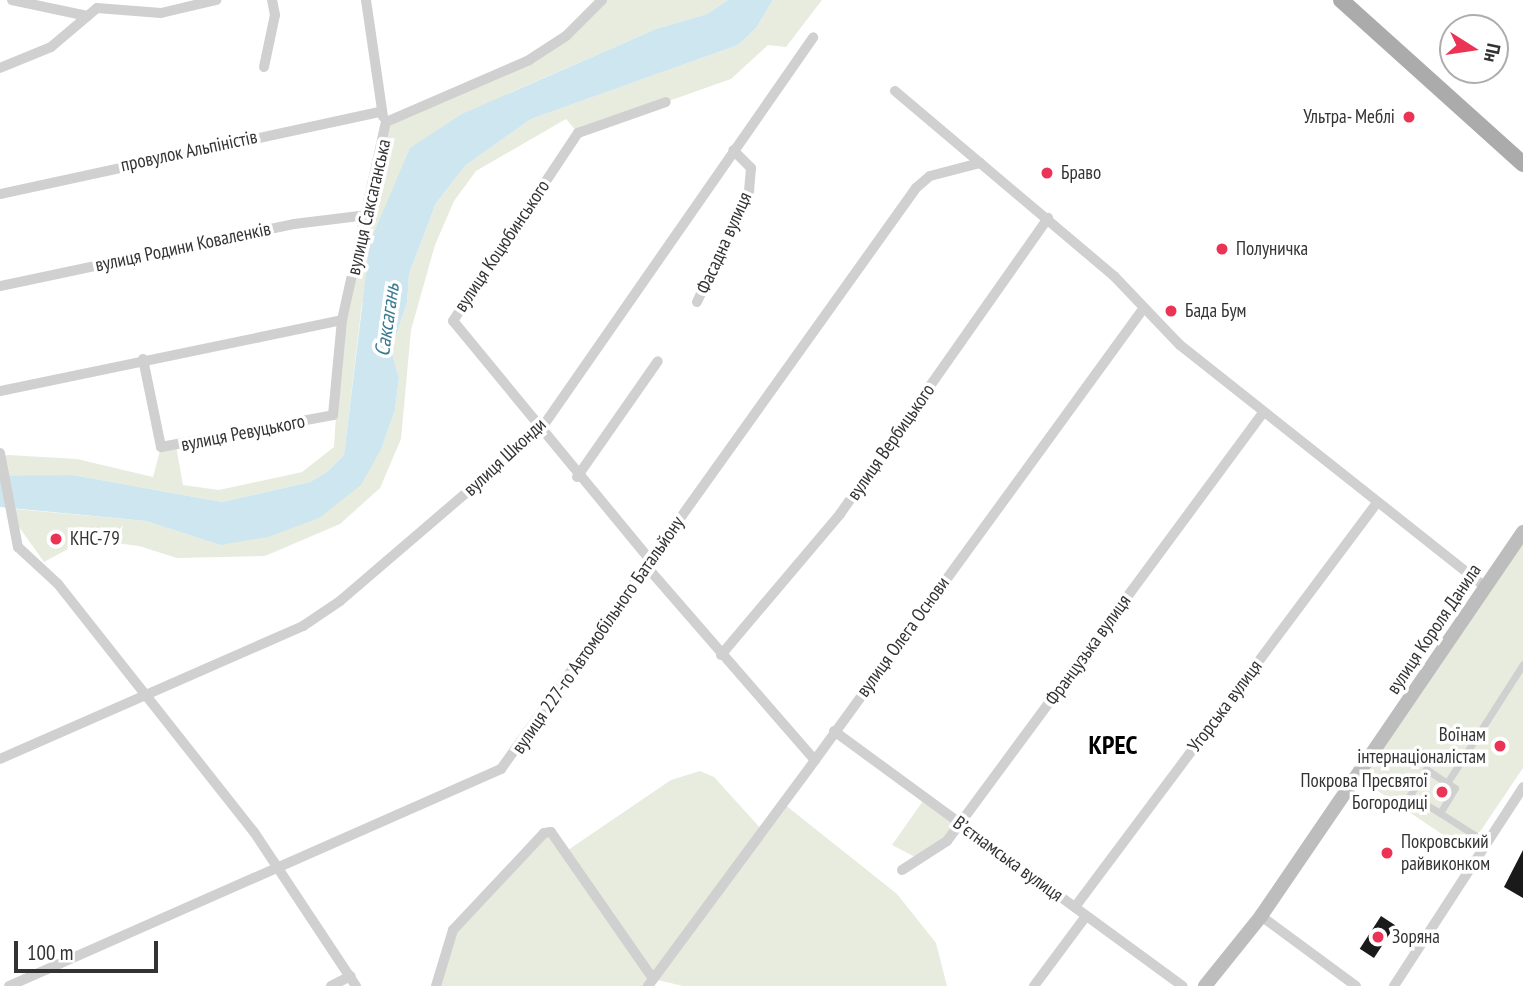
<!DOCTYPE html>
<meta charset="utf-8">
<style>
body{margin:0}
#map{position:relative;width:1523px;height:986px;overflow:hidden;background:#fff;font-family:"PT Sans Narrow",sans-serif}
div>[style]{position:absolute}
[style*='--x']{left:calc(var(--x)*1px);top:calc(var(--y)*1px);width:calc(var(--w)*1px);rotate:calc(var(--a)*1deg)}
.green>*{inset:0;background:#e7ecde}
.water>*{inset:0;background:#cde6ef}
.building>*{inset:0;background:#1a1a1a;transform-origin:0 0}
.pedestrian>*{height:7px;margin:-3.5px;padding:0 3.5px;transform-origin:3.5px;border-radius:3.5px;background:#d0d0d0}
.minor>*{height:10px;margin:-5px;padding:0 5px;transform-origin:5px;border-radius:5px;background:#d0d0d0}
.secondary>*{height:14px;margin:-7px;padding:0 7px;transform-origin:7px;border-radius:7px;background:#bdbdbd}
.primary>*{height:16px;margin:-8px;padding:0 8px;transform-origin:8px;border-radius:8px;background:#ababab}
.dots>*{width:19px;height:19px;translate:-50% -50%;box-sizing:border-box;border:4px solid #fff;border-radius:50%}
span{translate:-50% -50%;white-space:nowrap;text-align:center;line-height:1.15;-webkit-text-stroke:7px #fff;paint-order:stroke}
.poi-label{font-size:19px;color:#333}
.right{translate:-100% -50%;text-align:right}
.left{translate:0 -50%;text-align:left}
.street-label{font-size:19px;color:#333}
.water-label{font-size:21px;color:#3a7a92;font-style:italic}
.district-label{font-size:26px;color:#000;font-weight:700}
.north{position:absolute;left:1439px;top:14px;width:70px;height:70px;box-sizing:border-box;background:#fff;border:2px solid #adadad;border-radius:50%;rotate:102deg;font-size:19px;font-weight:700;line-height:28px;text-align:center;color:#333}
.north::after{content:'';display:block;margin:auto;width:24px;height:32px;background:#eb3356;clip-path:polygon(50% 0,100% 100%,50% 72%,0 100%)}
.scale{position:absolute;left:14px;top:941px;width:144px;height:32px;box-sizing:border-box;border:4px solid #333;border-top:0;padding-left:9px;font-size:21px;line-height:24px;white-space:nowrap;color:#333;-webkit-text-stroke:5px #fff;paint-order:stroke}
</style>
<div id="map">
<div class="green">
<i style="clip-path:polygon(602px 0,728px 0,707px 14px,656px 29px,509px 93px,362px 303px,344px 455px,327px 472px,310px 482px,222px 502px,73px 475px,7px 477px,1px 457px,8px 455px,77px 459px,153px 477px,161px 447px,176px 446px,183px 485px,219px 490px,302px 472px,334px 447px,342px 320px,386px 122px,413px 115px,566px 36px)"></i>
<i style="clip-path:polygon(773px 0,822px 0,786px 47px,768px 45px,731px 79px,578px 133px,566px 119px,476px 171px,454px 201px,435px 245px,411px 330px,401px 439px,380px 488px,340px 524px,265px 556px,177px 558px,139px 546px,70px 537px,68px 549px,44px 562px,19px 527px,15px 509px,146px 521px,220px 545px,382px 447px,395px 410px,399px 378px,391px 350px,407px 303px,409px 274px,436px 203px,466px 165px,531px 119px,738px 45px,756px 28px)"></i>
<i style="clip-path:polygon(1523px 532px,1523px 768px,1467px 851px,1357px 777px)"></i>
<i style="clip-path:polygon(700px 771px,714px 777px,763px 831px,784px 804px,897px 894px,936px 943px,947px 986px,683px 986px,653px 979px,648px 986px,436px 986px,447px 944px,544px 833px,568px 850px,671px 780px)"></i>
<i style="clip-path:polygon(925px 798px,960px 824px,947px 841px,915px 857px,892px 845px)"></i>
</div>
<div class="water">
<i style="clip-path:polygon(728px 0,773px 0,756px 28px,738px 45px,531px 119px,466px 165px,436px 203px,409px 274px,407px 303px,391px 350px,399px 378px,395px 410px,382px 447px,361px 485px,319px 518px,268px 537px,220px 545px,146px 521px,0 507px,0 476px,73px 475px,222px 502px,310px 482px,327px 472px,344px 455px,370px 242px,410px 148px,462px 114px,656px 29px,707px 14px)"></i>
</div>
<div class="building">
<i style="clip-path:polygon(1523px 850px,1523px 898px,1504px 887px)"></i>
<i style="left:1381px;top:916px;width:17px;height:39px;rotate:33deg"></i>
</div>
<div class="pedestrian">
<i style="--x:1440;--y:813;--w:35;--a:-149"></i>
<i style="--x:1410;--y:795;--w:31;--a:-58"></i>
<i style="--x:1426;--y:769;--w:25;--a:34"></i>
<i style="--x:1487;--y:843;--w:56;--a:-147.4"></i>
<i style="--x:1440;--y:813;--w:29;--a:-59"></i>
<i style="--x:1455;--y:788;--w:9;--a:-148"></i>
<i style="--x:1447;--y:783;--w:141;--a:-57.4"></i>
</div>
<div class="minor">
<i style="--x:12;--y:0;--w:77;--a:12"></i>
<i style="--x:366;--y:0;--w:118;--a:81.7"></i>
<i style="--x:264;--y:67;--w:53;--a:-78.1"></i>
<i style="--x:275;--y:15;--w:15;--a:-101"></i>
<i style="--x:0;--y:68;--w:55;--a:-22.4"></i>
<i style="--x:51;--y:47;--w:60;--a:-40.3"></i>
<i style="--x:97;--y:8;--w:64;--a:4.5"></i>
<i style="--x:161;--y:13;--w:57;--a:-13.3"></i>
<i style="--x:895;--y:91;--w:287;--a:40.2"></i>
<i style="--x:1114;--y:276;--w:95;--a:46.3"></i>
<i style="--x:1180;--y:345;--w:389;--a:38.4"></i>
<i style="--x:0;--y:194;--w:388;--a:-12.2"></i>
<i style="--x:0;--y:286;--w:300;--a:-11.9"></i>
<i style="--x:294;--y:224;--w:74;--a:-7"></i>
<i style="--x:697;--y:302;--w:123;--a:-64.9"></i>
<i style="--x:749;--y:191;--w:23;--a:-85"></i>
<i style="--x:751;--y:168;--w:25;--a:-135"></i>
<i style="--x:143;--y:359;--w:90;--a:78.4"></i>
<i style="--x:161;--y:447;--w:175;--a:-10.5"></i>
<i style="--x:333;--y:415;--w:95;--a:-84.6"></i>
<i style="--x:342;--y:320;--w:203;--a:-77.5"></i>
<i style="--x:386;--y:122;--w:156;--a:-23.4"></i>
<i style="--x:529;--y:60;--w:44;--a:-33"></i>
<i style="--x:566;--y:36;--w:51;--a:-45"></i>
<i style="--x:0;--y:391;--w:349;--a:-11.7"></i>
<i style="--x:0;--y:453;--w:96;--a:79.2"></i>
<i style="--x:18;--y:547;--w:54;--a:42.8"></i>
<i style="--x:58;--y:584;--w:316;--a:51.7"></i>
<i style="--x:254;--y:832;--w:185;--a:56.5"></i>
<i style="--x:577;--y:477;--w:141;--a:-55.1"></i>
<i style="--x:651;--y:561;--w:311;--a:-129.5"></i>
<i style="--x:453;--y:321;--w:226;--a:-56.4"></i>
<i style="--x:578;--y:133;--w:93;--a:-19.4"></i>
<i style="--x:647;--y:567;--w:256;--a:49"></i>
<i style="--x:815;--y:760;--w:558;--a:-53.97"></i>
<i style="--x:721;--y:655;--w:185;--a:-49.8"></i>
<i style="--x:840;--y:514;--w:362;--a:-54.9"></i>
<i style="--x:834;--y:731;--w:432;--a:36.2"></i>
<i style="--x:0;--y:759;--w:331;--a:-23.7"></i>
<i style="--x:303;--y:626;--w:45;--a:-34"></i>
<i style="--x:340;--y:601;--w:265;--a:-40.6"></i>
<i style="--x:541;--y:429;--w:477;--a:-55.2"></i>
<i style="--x:902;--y:870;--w:54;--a:-32.8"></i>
<i style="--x:947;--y:841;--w:531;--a:-53.58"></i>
<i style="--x:1075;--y:907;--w:503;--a:-53.24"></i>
<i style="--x:1261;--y:916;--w:118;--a:36.4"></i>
<i style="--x:9;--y:986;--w:538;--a:-23.8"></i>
<i style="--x:501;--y:769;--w:714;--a:-54.46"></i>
<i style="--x:916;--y:188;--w:18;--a:-41"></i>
<i style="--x:930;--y:176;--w:52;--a:-14.6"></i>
<i style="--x:331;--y:986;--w:22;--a:-27"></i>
<i style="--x:436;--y:986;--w:59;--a:-73.1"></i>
<i style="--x:453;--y:930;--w:133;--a:-46.8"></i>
<i style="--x:544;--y:833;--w:7;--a:-8"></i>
<i style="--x:551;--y:832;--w:179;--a:55.2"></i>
<i style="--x:648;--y:986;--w:281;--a:-53.5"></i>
<i style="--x:1034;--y:986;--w:87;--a:-53.4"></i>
<i style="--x:1394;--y:986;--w:237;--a:-57"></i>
</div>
<div class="secondary">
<i style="--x:1205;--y:986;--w:90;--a:-51.3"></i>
<i style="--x:1261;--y:916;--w:465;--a:-55.7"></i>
</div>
<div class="primary">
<i style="--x:1341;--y:0;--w:245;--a:42"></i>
</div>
<div class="dots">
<i style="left:1409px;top:117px;background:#eb3356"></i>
<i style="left:1047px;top:173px;background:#eb3356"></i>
<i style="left:1222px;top:249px;background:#eb3356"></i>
<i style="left:1171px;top:311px;background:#eb3356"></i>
<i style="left:56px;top:539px;background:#eb3356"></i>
<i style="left:1500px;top:746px;background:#eb3356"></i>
<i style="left:1442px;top:792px;background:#eb3356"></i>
<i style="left:1387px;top:853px;background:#eb3356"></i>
<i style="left:1378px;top:937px;background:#eb3356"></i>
</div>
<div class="poi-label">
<span class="right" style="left:1395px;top:117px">Ультра- Меблі</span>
<span class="left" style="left:1061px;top:173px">Браво</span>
<span class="left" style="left:1236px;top:249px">Полуничка</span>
<span class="left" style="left:1185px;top:311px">Бада Бум</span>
<span class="left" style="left:70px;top:539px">КНС-79</span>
<span class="right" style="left:1486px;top:746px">Воїнам<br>інтернаціоналістам</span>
<span class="right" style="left:1428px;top:792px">Покрова Пресвятої<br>Богородиці</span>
<span class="left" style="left:1401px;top:853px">Покровський<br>райвиконком</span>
<span class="left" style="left:1392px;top:937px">Зоряна</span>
</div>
<div class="street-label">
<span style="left:189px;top:151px;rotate:-12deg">провулок Альпіністів</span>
<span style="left:369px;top:207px;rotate:-77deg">вулиця Саксаганська</span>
<span style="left:724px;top:243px;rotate:-66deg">Фасадна вулиця</span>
<span style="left:502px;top:246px;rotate:-56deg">вулиця Коцюбинського</span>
<span style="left:183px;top:247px;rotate:-12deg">вулиця Родини Коваленків</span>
<span style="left:243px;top:433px;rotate:-11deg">вулиця Ревуцького</span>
<span style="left:891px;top:442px;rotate:-55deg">вулиця Вербицького</span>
<span style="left:505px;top:457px;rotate:-43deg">вулиця Шконди</span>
<span style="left:1434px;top:629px;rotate:-56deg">вулиця Короля Данила</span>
<span style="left:598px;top:635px;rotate:-55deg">вулиця 227-го Автомобільного Батальйону</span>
<span style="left:903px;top:637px;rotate:-54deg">вулиця Олега Основи</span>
<span style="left:1088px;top:650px;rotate:-54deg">Французька вулиця</span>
<span style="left:1225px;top:706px;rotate:-53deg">Угорська вулиця</span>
<span style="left:1008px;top:859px;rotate:36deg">Вʼєтнамська вулиця</span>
</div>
<div class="water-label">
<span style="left:387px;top:320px;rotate:-82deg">Саксагань</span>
</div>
<div class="district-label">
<span style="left:1113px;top:745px">КРЕС</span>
</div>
<div class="north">Пн</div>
<div class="scale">100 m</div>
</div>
